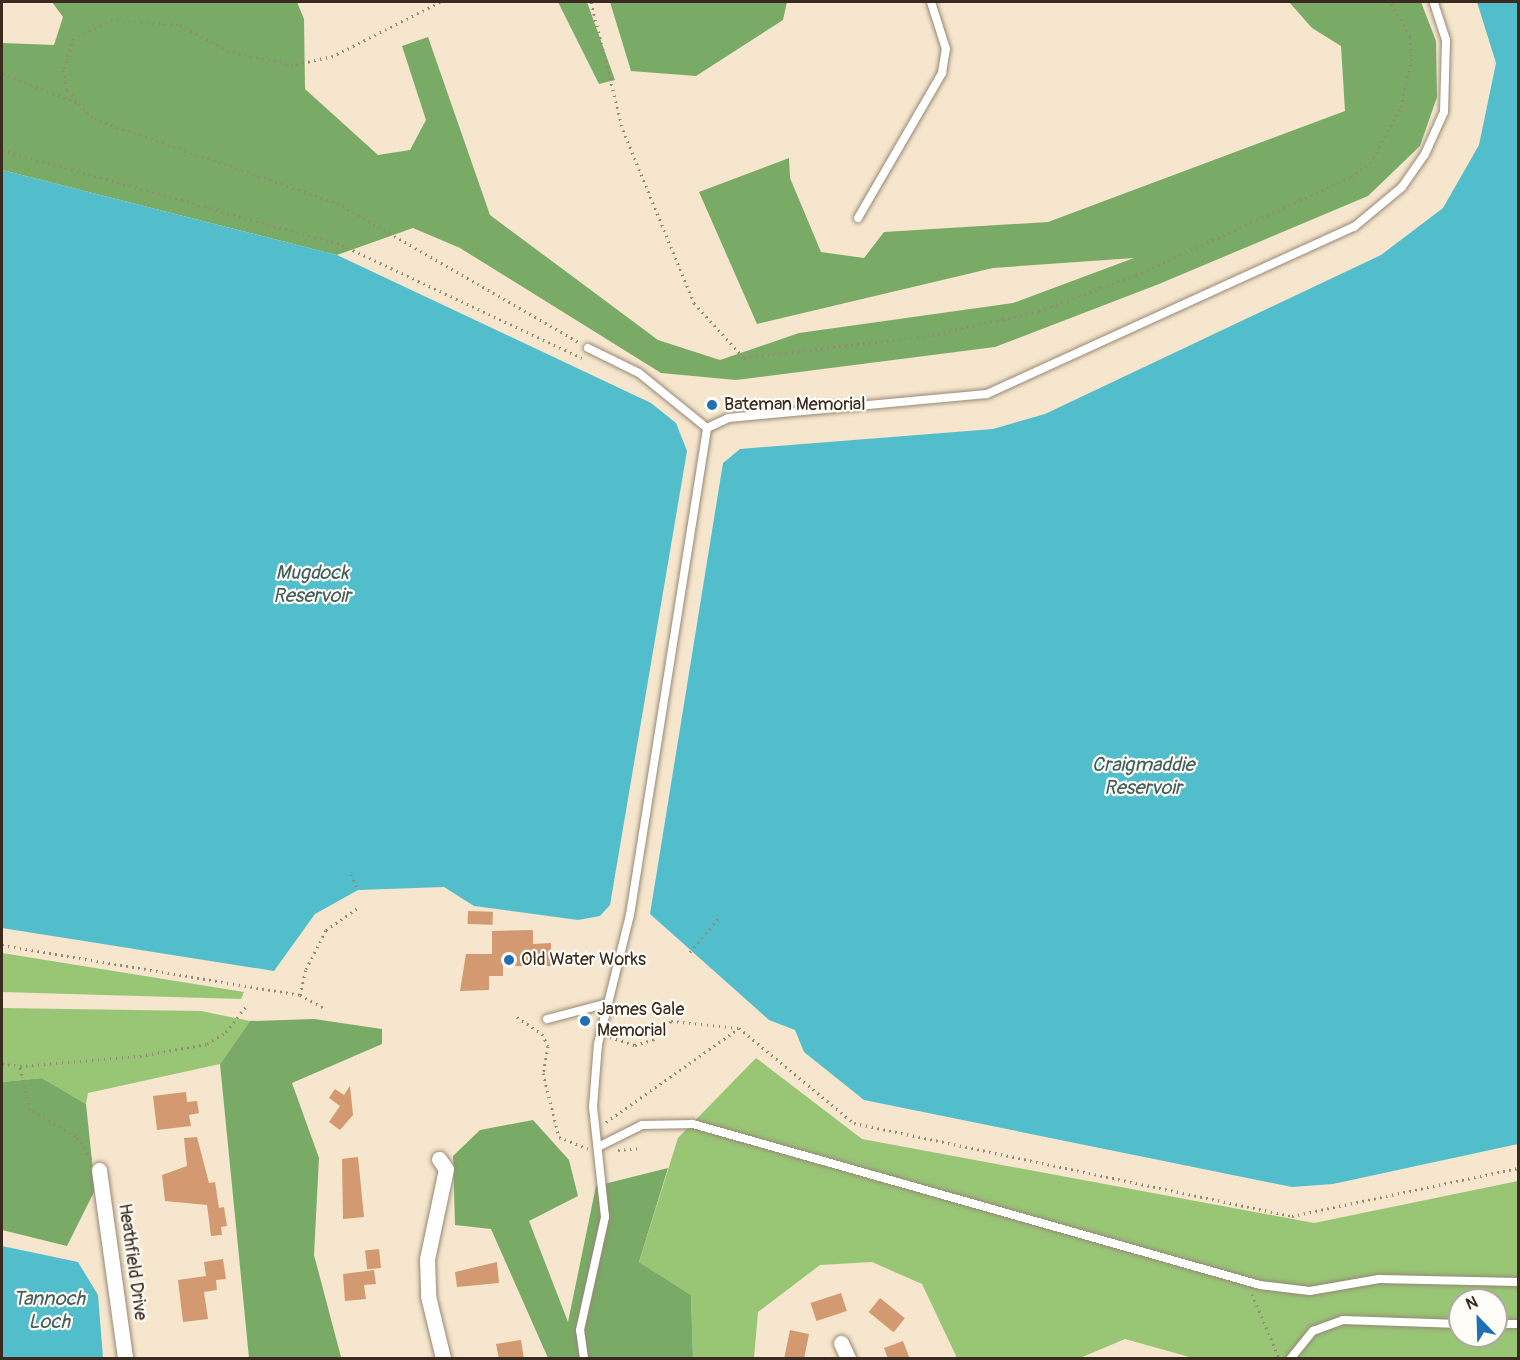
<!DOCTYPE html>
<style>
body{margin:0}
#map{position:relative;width:1520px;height:1360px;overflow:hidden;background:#f5e6cd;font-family:Pangolin,sans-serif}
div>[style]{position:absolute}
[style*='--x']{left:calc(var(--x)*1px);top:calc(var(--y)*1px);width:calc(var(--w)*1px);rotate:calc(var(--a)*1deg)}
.green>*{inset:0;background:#98c675}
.forest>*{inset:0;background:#7aab66}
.water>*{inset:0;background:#52becc}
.building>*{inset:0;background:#d39a72;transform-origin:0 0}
.path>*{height:3px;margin-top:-1.5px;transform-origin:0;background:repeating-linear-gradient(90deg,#988876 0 1.5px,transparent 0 6px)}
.roads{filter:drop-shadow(0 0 2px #988876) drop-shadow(0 0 2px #988876)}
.service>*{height:8px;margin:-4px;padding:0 4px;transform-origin:4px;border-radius:4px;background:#fff}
.minor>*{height:15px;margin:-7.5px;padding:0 7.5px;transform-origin:7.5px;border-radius:7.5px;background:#fff}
.dots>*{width:16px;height:16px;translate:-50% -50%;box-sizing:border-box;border:3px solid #fdfcf7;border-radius:50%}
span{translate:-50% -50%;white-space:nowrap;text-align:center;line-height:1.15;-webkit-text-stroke:4.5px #fdfcf7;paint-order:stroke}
.poi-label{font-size:18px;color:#3b2a1e}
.left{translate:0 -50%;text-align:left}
.street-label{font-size:18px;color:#3b2a1e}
.water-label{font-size:20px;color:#435e5b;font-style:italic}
.frame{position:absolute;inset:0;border:3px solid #3b2a1e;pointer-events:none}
.north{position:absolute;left:1448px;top:1288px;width:60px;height:60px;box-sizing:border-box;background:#fdfcf7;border:2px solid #afa8a0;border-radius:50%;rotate:337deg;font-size:16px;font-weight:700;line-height:24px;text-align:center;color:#3b2a1e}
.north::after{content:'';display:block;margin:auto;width:21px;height:27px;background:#1f6fb2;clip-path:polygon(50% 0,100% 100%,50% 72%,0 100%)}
</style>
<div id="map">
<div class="green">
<i style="clip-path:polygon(2px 953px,244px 992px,241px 999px,2px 992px)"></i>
<i style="clip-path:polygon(2px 1008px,201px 1011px,250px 1021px,220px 1064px,88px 1093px,86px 1104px,42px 1078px,2px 1082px)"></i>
<i style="clip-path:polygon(evenodd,756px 1058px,862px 1139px,1314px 1223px,1518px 1181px,1518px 1358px,1193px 1358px,1125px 1339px,1080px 1358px,957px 1358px,922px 1284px,872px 1262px,820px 1265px,758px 1312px,754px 1358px,693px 1358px,691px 1295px,639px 1262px,678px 1138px,756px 1058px,1460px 1300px,1496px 1300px,1496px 1336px,1460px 1336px,1460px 1300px)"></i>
</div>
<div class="forest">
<i style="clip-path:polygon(52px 2px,297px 2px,304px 19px,305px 89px,378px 155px,410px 150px,426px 120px,402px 46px,428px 37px,490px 215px,658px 340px,720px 360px,799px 333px,1013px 303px,1134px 258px,993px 268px,757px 324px,699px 192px,789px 158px,790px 178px,821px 252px,864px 258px,884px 232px,1048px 222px,1345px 111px,1341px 46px,1312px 28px,1289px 2px,1421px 2px,1436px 41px,1437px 97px,1420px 146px,1368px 196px,1159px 284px,995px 347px,736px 380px,661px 373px,460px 248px,413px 228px,337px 255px,2px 170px,2px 43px,54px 45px,63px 17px)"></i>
<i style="clip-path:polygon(558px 2px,587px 2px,615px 80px,599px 84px)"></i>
<i style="clip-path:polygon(610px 2px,787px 2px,783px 20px,696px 76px,631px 71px)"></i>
<i style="clip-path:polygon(314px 1019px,382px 1029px,382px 1044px,292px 1083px,319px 1158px,314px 1255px,341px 1357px,249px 1358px,220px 1064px,250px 1021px)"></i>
<i style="clip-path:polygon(42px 1078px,86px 1104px,95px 1190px,67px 1246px,2px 1230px,2px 1082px)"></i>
<i style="clip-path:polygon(533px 1120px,569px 1160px,578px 1196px,529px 1221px,568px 1322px,596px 1186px,668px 1168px,639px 1262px,691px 1295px,693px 1358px,548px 1358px,491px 1229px,455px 1225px,453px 1156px,480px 1130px)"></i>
</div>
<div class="water">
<i style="clip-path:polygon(1477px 2px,1518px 2px,1518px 1144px,1333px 1184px,1292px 1187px,864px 1100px,804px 1052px,795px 1030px,769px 1020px,650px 914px,723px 463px,740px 449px,993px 429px,1045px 414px,1381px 255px,1443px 208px,1479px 145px,1496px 63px)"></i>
<i style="clip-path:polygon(2px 170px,337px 255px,651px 403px,676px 423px,687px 451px,610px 905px,600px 916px,578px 920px,474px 906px,444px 887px,358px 890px,315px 914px,274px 971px,2px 928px)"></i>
<i style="clip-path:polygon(2px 1246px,78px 1262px,98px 1295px,103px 1358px,2px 1358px)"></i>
</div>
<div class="building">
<i style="left:468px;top:911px;width:25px;height:13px;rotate:2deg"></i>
<i style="clip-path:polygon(533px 930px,533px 944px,551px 943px,551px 966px,503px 966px,503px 976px,489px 976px,489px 990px,460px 991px,466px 954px,492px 954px,492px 931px)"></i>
<i style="clip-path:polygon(350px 1086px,353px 1115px,340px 1130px,329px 1122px,340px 1106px,329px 1098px,335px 1089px,344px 1095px)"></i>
<i style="clip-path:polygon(186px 1092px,187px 1102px,197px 1101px,199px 1113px,189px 1115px,191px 1126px,157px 1130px,153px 1096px)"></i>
<i style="clip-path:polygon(197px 1137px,209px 1183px,215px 1182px,219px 1208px,224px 1207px,227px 1226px,221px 1227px,222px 1235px,211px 1236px,207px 1205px,165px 1201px,162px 1175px,187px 1166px,184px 1138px)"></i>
<i style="clip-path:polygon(358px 1157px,364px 1217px,343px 1219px,342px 1159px)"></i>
<i style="left:379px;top:1249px;width:19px;height:14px;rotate:84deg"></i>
<i style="clip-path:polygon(223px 1259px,226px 1279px,216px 1280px,217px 1290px,204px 1292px,208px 1319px,183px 1322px,178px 1280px,206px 1276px,204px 1262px)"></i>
<i style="clip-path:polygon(497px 1262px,499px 1283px,457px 1287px,455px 1272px)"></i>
<i style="clip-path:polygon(374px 1270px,376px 1284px,364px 1285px,366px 1299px,345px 1301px,343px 1274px)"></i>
<i style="left:841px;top:1293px;width:19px;height:32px;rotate:72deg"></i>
<i style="left:880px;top:1298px;width:32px;height:18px;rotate:39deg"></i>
<i style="clip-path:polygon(790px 1330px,809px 1334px,804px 1359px,784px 1359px)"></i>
<i style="clip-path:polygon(521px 1340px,524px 1359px,499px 1359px,496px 1344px)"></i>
<i style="clip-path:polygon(903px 1341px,910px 1359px,888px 1359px,884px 1348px)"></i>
</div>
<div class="path">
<i style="--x:440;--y:2;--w:120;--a:153.2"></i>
<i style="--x:333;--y:56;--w:41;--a:167.3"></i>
<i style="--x:293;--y:65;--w:66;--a:-167.7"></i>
<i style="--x:229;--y:51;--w:58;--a:-152.1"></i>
<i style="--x:178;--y:24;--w:66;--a:-176.5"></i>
<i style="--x:112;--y:20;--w:42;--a:154.7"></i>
<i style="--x:74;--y:38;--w:34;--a:109"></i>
<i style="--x:63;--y:70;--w:20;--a:79"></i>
<i style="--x:67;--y:90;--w:40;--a:47"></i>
<i style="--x:94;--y:119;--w:257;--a:19.1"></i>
<i style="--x:337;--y:203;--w:280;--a:29.9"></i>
<i style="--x:591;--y:2;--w:132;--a:76"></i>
<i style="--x:623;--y:130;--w:187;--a:67.7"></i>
<i style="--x:694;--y:303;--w:74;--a:47.7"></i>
<i style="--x:744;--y:358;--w:189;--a:-7"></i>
<i style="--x:932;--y:335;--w:110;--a:-12.6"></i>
<i style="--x:1039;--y:311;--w:103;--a:-20.4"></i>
<i style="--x:1136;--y:275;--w:236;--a:-24.5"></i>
<i style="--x:1351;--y:177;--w:24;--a:-36"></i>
<i style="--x:1370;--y:163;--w:64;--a:-61"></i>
<i style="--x:1401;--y:107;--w:52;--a:-77.8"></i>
<i style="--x:1412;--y:56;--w:20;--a:-96"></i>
<i style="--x:1410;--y:36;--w:39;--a:-120"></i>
<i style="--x:2;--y:74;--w:82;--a:20.6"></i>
<i style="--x:2;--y:150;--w:353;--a:15.6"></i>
<i style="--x:342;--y:245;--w:265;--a:25.2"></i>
<i style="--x:351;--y:874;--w:17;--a:66"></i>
<i style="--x:2;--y:945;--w:302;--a:9.5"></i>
<i style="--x:300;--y:995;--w:26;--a:28"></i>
<i style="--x:690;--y:952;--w:48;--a:-50"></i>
<i style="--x:300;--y:995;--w:27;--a:-77"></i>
<i style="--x:306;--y:969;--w:44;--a:-62.9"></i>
<i style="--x:326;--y:930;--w:39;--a:-35"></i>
<i style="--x:517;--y:1017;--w:30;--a:34"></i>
<i style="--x:542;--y:1034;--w:13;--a:63"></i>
<i style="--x:548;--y:1046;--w:27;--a:100"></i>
<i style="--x:543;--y:1073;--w:66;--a:76"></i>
<i style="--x:559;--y:1137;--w:31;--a:22"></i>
<i style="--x:610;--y:1037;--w:26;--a:18"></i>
<i style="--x:635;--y:1045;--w:19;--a:-16"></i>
<i style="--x:653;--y:1040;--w:26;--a:-47"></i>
<i style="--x:671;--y:1021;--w:68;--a:5.9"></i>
<i style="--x:739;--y:1028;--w:149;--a:39.6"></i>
<i style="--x:854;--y:1123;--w:448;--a:12"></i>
<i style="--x:1292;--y:1216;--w:231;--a:-12"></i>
<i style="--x:2;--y:1064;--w:18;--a:6"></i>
<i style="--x:606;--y:1122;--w:161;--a:-35.2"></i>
<i style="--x:618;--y:1150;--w:22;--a:-5"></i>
<i style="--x:91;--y:1159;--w:27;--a:-123"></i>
<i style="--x:76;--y:1136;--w:53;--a:-150.5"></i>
<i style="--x:30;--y:1110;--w:45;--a:-102.8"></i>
<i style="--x:20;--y:1066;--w:120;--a:-4.8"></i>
<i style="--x:140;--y:1056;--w:68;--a:-10.2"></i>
<i style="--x:207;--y:1044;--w:22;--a:-32"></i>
<i style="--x:226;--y:1032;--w:33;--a:-52"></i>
<i style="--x:1252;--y:1294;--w:69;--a:67.1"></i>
</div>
<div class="roads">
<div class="service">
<i style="--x:858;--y:218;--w:168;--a:-59.9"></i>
<i style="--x:942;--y:73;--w:24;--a:-81"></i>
<i style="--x:946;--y:49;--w:49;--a:-107.7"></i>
<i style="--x:588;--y:348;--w:57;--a:26.1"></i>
<i style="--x:639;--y:373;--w:87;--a:39"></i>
<i style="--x:547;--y:1019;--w:59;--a:-14.7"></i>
<i style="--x:598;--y:1147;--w:49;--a:-26.6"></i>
<i style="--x:642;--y:1125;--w:51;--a:-1.1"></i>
<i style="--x:693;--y:1124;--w:589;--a:15.85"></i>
<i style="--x:1260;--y:1285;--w:50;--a:6.8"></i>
<i style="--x:1310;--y:1291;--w:70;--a:-9.9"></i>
<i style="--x:1379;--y:1279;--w:139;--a:1.2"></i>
<i style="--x:1496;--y:1324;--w:22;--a:0"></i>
<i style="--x:584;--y:1358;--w:28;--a:-98"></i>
<i style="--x:580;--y:1330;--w:116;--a:-77.5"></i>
<i style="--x:605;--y:1217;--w:111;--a:-96.2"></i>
<i style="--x:593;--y:1107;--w:63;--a:-85.5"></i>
<i style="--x:598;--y:1044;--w:133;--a:-76.1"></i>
<i style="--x:630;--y:915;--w:493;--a:-81"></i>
<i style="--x:707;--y:428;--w:23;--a:-25"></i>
<i style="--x:728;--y:418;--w:260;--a:-5.3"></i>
<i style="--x:987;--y:394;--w:403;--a:-24.5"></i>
<i style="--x:1354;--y:227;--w:62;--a:-39.8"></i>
<i style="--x:1402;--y:187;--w:40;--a:-55.1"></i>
<i style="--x:1425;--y:154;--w:46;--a:-65.7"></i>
<i style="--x:1444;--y:112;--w:72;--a:-88.4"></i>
<i style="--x:1446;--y:40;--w:40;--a:-108"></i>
<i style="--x:1291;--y:1358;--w:35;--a:-51"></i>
<i style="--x:1313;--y:1331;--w:32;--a:-20"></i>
<i style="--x:1343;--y:1320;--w:117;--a:2"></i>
</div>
<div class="minor">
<i style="--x:439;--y:1159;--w:12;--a:55"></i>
<i style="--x:446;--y:1169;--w:92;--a:101.9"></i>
<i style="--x:427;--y:1259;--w:37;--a:88"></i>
<i style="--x:428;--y:1296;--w:64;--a:76.4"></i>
<i style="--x:99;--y:1170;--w:190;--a:82.1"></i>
<i style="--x:841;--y:1343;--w:17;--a:65"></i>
</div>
</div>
<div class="dots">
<i style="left:712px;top:405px;background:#1f6fb2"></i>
<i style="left:509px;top:960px;background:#1f6fb2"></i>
<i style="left:585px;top:1021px;background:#1f6fb2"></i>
</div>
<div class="poi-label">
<span class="left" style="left:724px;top:405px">Bateman Memorial</span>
<span class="left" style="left:521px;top:960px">Old Water Works</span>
<span class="left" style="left:597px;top:1021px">James Gale<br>Memorial</span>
</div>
<div class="street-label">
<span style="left:132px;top:1262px;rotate:82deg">Heathfield Drive</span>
</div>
<div class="water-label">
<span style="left:312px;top:584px">Mugdock<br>Reservoir</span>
<span style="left:1143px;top:776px">Craigmaddie<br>Reservoir</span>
<span style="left:49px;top:1310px">Tannoch<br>Loch</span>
</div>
<div class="frame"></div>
<div class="north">N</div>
</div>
